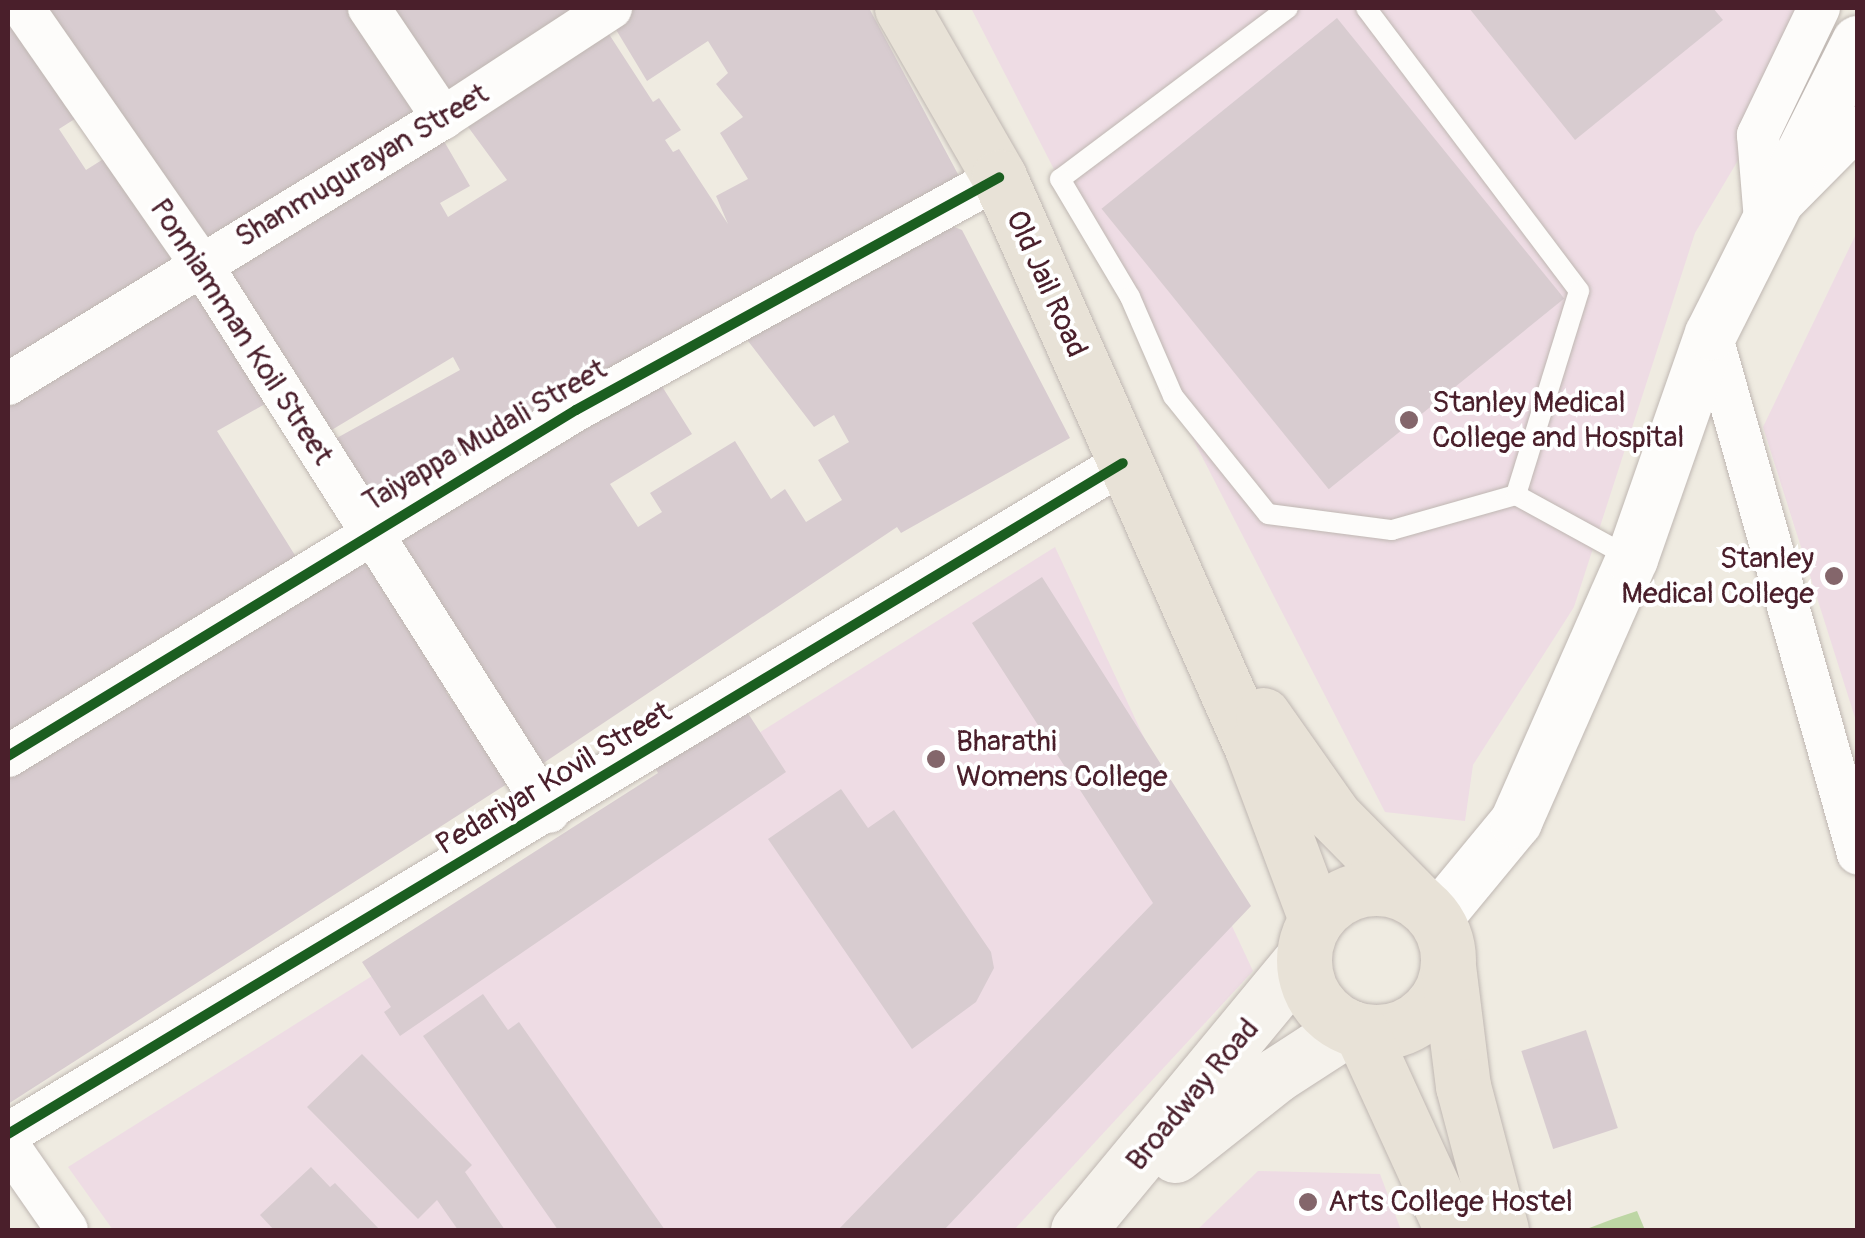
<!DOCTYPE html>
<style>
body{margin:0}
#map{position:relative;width:1865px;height:1238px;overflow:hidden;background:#efebe1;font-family:Pangolin,sans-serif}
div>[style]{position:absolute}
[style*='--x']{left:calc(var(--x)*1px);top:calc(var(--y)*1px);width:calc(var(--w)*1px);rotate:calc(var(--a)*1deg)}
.built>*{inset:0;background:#eedce4}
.green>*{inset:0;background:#bdd6a4}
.building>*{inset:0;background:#d8ccd0;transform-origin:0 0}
.roads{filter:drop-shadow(0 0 2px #bfb7b2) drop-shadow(0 0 2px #bfb7b2)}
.service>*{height:20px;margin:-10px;padding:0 10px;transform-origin:10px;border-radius:10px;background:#fdfcfa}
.minor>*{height:42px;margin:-21px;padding:0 21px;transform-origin:21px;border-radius:21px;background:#fdfcfa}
.tertiary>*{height:52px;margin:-26px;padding:0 26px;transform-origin:26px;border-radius:26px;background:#fdfcfa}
.secondary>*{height:55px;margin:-27.5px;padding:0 27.5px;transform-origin:27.5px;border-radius:27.5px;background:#f5f2ec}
.primary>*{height:55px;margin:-27.5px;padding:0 27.5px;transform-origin:27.5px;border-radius:27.5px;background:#e8e2d7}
.primary>.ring{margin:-27.5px;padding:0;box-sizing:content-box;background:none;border:55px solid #e8e2d7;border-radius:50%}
.cycleway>*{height:10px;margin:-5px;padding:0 5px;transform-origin:5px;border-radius:5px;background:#1b5e20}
.dots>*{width:28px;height:28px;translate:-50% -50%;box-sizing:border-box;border:5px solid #fff;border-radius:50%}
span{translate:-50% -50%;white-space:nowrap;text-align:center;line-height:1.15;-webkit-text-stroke:8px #fff;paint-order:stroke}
.street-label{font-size:30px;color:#4a1f2b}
.poi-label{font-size:30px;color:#4a1f2b}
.left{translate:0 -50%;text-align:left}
.right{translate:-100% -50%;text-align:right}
.frame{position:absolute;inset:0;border:10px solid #4a1f2b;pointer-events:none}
</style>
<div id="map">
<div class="built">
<i style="clip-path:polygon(971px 8px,1828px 8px,1695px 233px,1574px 607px,1473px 765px,1465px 821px,1385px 812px)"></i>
<i style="clip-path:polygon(1857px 232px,1857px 724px,1763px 427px)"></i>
<i style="clip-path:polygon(1055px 547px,1253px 971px,1014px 1230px,113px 1230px,68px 1167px)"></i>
<i style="clip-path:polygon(1258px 1171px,1380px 1174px,1401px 1230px,1197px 1230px)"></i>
</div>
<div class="green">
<i style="clip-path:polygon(1637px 1211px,1645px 1230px,1584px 1230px,1613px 1219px)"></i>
</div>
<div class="building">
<i style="clip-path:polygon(8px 8px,81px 115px,59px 129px,86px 170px,113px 153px,183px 264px,8px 370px)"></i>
<i style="clip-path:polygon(30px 8px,361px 8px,419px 112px,200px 256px)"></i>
<i style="clip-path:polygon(380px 8px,591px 8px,441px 102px)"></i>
<i style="clip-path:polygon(636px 8px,869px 8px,960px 178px,376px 514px,335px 439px,460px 370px,453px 357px,320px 437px,217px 271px,441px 136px,470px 186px,440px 203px,448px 217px,478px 198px,507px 180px,463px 120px,605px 28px,653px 102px,659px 98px,681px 130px,665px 140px,673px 152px,679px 149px,728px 224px,716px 196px,748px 179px,720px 133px,743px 117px,716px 84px,728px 73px,708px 41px,647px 81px,612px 23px)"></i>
<i style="clip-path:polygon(1469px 8px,1713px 8px,1723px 20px,1575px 140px)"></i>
<i style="left:1337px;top:18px;width:361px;height:303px;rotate:51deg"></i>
<i style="clip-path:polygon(952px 226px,962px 230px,1070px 438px,901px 533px,897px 527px,539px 766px,391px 532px,653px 372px,692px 434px,610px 484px,638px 527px,662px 512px,650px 493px,735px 441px,771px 499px,785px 489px,806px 522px,842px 500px,818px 460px,849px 442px,834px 415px,814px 427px,738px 328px)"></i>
<i style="clip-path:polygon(201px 288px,272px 400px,217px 431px,298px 560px,8px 742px,8px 402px)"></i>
<i style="clip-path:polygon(363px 548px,453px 687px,446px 692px,513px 780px,8px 1104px,8px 774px)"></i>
<i style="clip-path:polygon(1042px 577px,1251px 906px,944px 1230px,838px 1230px,1153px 903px,972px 623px)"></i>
<i style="clip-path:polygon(742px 704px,786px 772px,400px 1036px,384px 1012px,391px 1007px,362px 962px,658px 773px,652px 762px)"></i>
<i style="clip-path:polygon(841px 789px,868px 828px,894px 810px,991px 952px,994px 968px,976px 1002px,912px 1049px,768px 839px)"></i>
<i style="clip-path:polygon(483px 994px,508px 1030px,519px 1022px,665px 1230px,558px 1230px,423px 1036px)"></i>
<i style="left:1586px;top:1030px;width:103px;height:68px;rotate:72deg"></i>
<i style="clip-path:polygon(362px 1054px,472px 1165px,465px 1172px,505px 1230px,458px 1230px,437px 1200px,418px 1219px,307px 1107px)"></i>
<i style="clip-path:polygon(311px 1167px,330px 1187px,335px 1183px,380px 1230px,274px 1230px,260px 1215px)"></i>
</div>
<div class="roads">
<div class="service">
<i style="--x:1288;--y:8;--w:285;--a:143.1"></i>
<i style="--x:1060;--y:179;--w:137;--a:59.3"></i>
<i style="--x:1130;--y:297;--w:108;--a:66.5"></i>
<i style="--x:1173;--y:396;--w:151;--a:51.2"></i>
<i style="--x:1268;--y:514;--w:125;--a:7.4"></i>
<i style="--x:1392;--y:530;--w:129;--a:-15.8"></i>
<i style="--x:1516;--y:495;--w:131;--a:28.7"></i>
<i style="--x:1366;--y:8;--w:354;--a:53"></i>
<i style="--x:1579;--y:291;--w:214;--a:107.2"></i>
</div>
<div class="minor">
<i style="--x:23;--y:8;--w:312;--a:55.2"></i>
<i style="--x:201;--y:264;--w:649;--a:57.58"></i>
<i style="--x:369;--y:8;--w:133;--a:56.1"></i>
<i style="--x:1819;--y:8;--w:141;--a:115.7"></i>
<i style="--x:1758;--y:135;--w:86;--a:85.3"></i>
<i style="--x:1765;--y:221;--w:132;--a:-45.3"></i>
<i style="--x:1711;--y:334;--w:540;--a:74.21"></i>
<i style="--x:8;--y:384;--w:510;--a:-31.45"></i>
<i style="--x:443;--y:118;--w:201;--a:-33.2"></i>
<i style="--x:8;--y:756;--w:665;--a:-31.35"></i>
<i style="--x:576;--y:410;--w:483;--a:-28.8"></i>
<i style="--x:8;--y:1134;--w:1301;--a:-31.04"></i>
<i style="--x:8;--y:1145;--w:103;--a:55.2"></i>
</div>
<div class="tertiary">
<i style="--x:1436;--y:919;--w:126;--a:-50.5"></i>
<i style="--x:1516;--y:822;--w:287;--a:-66.2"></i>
<i style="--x:1632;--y:559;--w:238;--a:-70.7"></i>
<i style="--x:1711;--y:334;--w:327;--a:-63.3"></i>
</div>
<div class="secondary">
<i style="--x:1175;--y:1155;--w:129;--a:-38.4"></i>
<i style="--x:1276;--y:1075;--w:88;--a:-33"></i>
<i style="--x:1078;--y:1230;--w:354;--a:-50.4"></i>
</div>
<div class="primary">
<i style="--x:902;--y:8;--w:195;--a:60.1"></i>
<i style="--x:999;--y:177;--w:625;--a:66.1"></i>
<i style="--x:1252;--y:748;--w:183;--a:69.5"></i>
<i style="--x:1263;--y:715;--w:123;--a:54.9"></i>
<i style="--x:1334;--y:816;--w:121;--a:45.3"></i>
<i class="ring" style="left:1304px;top:888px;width:89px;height:89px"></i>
<i style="--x:1448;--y:966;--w:121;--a:82.9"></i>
<i style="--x:1463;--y:1086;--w:149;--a:75.2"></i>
<i style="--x:1361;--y:1031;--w:219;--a:65.4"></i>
</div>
</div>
<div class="cycleway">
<i style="--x:8;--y:756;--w:665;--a:-31.35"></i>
<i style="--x:576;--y:410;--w:483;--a:-28.8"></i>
<i style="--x:8;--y:1134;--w:1301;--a:-31.04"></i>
</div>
<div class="dots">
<i style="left:1409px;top:420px;background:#84666b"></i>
<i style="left:1834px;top:576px;background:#84666b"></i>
<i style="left:936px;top:759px;background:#84666b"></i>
<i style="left:1308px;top:1202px;background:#84666b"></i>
</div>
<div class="street-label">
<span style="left:362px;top:166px;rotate:-31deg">Shanmugurayan Street</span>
<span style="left:1046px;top:284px;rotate:66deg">Old Jail Road</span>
<span style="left:241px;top:332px;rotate:57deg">Ponniamman Koil Street</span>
<span style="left:485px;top:436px;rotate:-30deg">Taiyappa Mudali Street</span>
<span style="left:554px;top:779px;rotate:-31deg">Pedariyar Kovil Street</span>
<span style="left:1193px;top:1095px;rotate:-50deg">Broadway Road</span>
</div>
<div class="poi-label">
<span class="left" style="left:1432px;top:420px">Stanley Medical<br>College and Hospital</span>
<span class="right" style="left:1814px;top:576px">Stanley<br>Medical College</span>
<span class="left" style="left:956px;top:759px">Bharathi<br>Womens College</span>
<span class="left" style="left:1328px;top:1202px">Arts College Hostel</span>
</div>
<div class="frame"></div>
</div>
